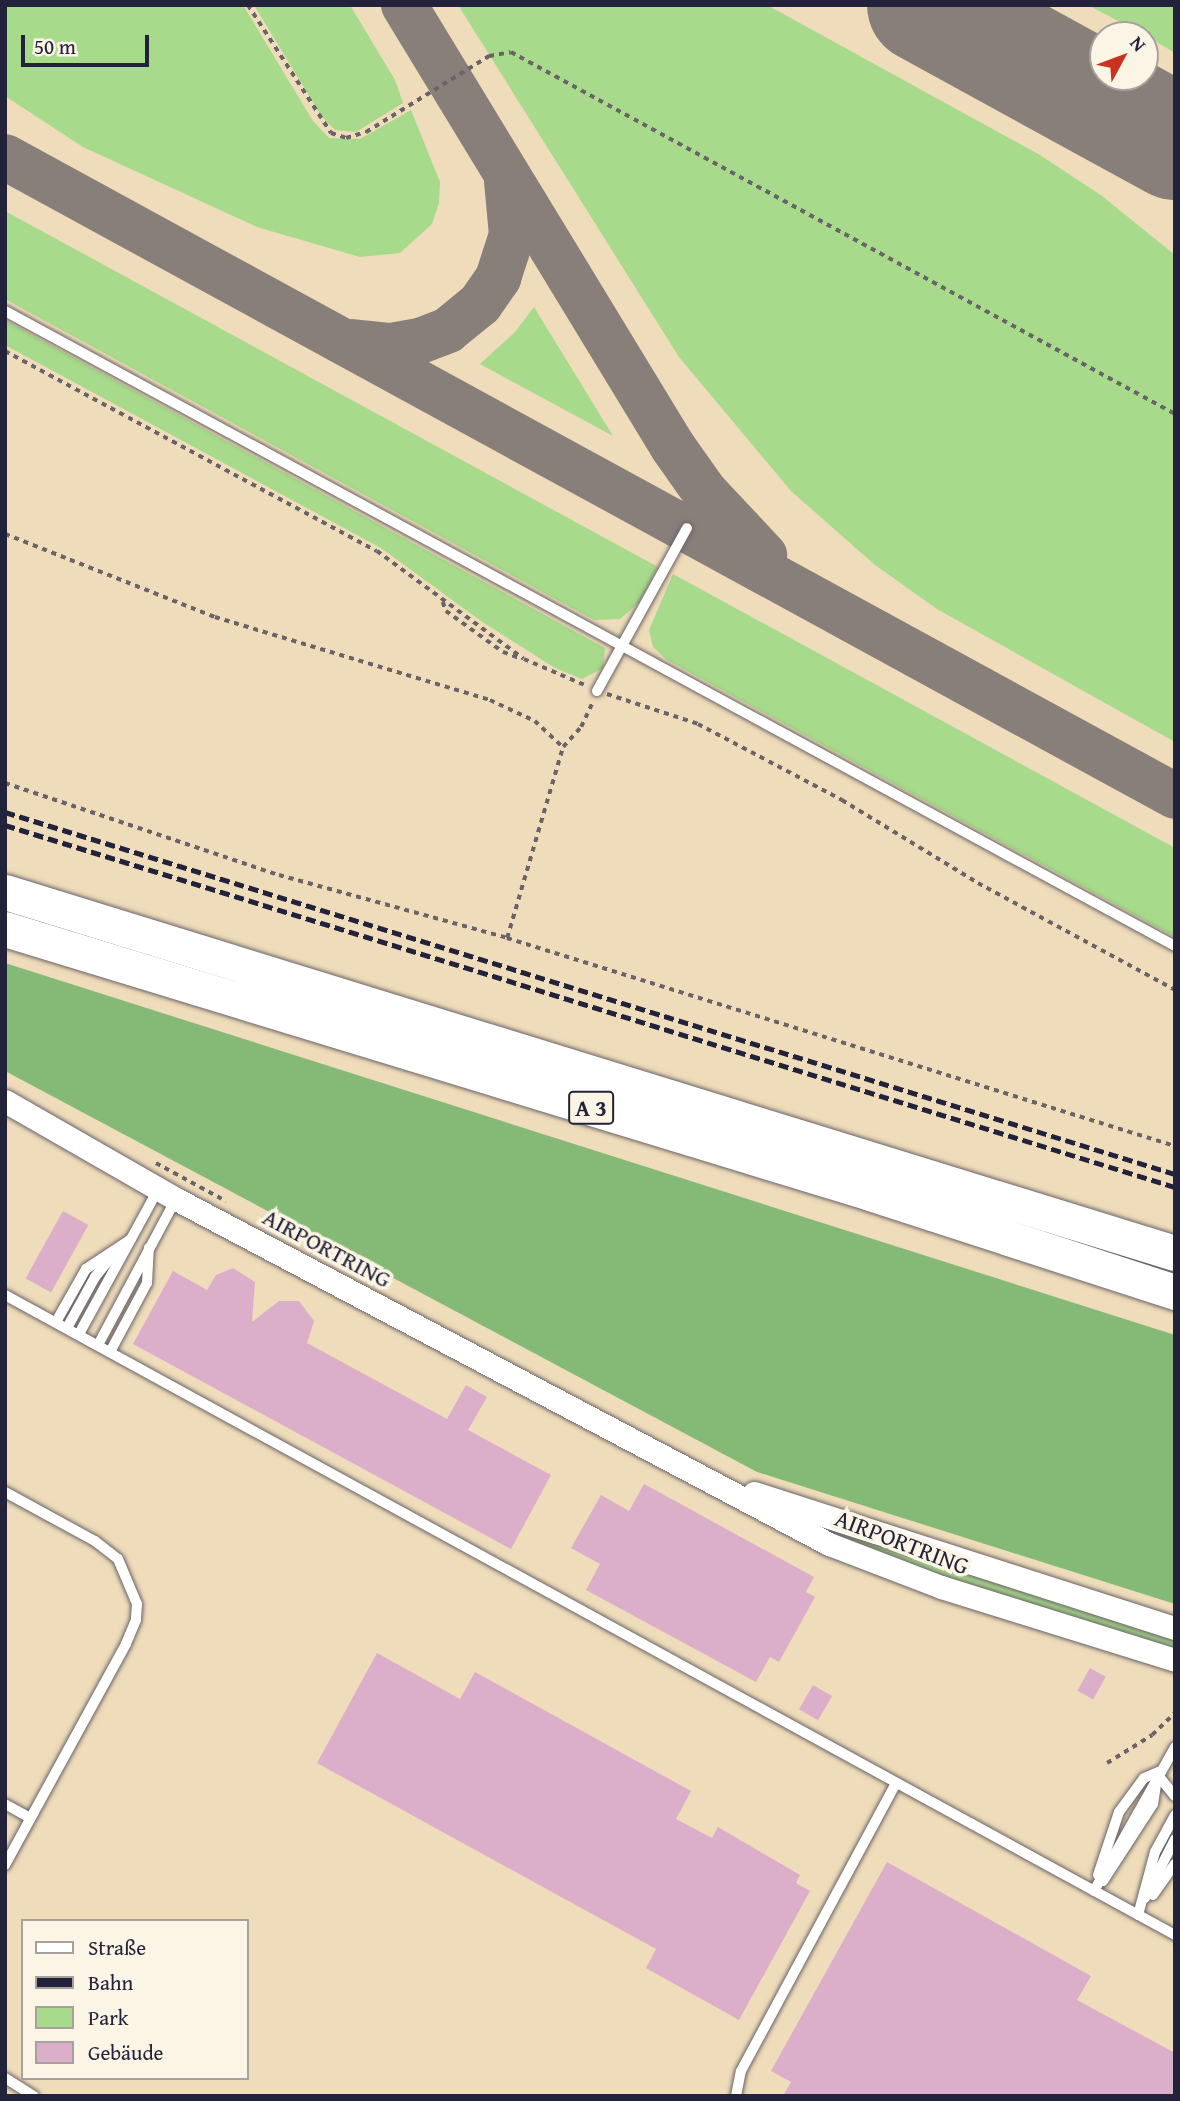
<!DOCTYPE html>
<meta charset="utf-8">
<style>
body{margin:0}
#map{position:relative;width:1180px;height:2101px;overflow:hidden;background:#efdcba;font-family:"Gentium Book Plus",serif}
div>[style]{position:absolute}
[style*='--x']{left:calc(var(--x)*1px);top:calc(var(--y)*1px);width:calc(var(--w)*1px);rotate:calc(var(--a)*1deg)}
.green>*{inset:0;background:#a7da8a}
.forest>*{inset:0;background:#85ba76}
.taxiway>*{height:46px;margin:-23px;padding:0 23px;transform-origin:23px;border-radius:23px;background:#887f7a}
.runway>*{height:116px;margin:-58px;padding:0 58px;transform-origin:58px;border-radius:58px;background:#887f7a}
.building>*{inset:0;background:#dbaeca;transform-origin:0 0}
.path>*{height:3.5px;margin-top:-1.75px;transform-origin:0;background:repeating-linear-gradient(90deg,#6a6367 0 5px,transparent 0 10px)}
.roads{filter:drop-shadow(0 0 2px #6a6367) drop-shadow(0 0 2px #6a6367)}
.service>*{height:10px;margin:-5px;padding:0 5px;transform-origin:5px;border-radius:5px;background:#fff}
.tertiary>*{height:23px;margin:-11.5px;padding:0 11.5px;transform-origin:11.5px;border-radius:11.5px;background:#fff}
.motorway>*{height:35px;margin:-17.5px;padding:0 17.5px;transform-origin:17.5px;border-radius:17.5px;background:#fff}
.rail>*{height:5px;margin-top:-2.5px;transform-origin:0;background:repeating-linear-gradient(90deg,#22223b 0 10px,transparent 0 15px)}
span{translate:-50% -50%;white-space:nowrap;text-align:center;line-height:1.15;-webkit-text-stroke:7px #fcf5e5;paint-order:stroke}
.shield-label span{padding:2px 5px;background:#fcf5e5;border:2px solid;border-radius:5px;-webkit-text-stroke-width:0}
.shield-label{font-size:23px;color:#22223b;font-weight:700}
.street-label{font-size:24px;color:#22223b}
.frame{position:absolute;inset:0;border:7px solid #22223b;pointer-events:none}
.legend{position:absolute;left:21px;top:1919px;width:228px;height:161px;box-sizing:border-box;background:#fcf5e5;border:2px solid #a5a1a1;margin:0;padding:9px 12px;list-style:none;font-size:21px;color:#22223b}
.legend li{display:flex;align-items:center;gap:14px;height:35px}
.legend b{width:35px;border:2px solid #a5a1a1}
.north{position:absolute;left:1089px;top:21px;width:70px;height:70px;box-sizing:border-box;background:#fcf5e5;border:2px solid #a5a1a1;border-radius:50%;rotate:49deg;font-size:19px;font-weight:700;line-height:28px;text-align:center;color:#22223b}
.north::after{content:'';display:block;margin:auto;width:24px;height:32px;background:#c8321e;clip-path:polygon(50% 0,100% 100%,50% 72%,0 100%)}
.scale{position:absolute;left:21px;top:35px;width:128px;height:32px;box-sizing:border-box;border:4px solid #22223b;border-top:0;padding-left:9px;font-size:21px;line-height:24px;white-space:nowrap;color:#22223b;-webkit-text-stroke:5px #fcf5e5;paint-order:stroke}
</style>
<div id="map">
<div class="green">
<i style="clip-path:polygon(5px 5px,243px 5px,313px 121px,329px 138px,360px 139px,411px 110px,440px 182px,439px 203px,432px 224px,400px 253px,360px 257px,257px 227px,83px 147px,5px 96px)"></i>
<i style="clip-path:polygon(254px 5px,350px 5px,395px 80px,403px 103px,356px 132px,335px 130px,322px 117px)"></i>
<i style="clip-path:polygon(458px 5px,767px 5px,1040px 155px,1102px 196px,1175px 255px,1175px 742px,937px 609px,875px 565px,791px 491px,679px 357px)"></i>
<i style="clip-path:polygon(1088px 5px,1175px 5px,1175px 53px,1145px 35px)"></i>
<i style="clip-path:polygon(5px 211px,658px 567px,639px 603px,620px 619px,594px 620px,5px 299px)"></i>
<i style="clip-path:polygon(534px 307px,613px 436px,480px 364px,515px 332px)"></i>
<i style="clip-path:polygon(5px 320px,605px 648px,603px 668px,582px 679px,555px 668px,481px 621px,381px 548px,5px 345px)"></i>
<i style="clip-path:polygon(673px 574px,1175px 848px,1175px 937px,667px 660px,653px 647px,649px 630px)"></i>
<i style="clip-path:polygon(795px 1517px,1175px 1638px,1175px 1649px,870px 1553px)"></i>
</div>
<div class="forest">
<i style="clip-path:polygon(5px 963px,1175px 1335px,1175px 1604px,757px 1472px,5px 1071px)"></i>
</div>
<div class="taxiway">
<i style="--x:404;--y:5;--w:517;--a:58.68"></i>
<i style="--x:673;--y:447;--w:54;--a:54.8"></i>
<i style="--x:704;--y:491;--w:88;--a:46.8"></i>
<i style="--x:922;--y:5;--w:184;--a:31.4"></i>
<i style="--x:1079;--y:101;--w:122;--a:38.4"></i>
<i style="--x:5;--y:157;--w:1333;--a:28.64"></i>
<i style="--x:352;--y:342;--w:39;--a:6"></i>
<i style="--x:391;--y:346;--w:29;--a:-10"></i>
<i style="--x:420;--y:341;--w:30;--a:-21"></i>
<i style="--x:448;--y:330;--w:41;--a:-39.1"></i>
<i style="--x:480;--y:304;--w:32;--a:-55"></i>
<i style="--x:498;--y:278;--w:45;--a:-72"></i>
<i style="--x:512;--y:235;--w:54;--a:-95.3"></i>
</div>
<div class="runway">
<i style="--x:925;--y:5;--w:285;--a:28.7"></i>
</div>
<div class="building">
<i style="left:63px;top:1211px;width:29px;height:77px;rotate:29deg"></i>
<i style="clip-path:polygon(233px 1268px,255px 1282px,252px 1322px,279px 1301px,299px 1301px,314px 1321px,307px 1343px,447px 1419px,466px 1385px,487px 1397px,468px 1430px,551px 1475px,511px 1549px,133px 1344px,173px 1271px,207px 1290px,216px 1275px)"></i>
<i style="clip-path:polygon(644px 1484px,814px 1577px,806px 1592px,815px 1597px,779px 1662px,770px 1657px,756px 1682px,586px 1590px,600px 1564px,571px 1548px,601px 1495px,629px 1511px)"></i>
<i style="clip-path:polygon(377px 1653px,460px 1699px,475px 1672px,691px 1791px,676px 1819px,712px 1838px,718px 1827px,800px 1875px,796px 1883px,810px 1891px,739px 2020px,646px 1968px,656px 1949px,317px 1763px)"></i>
<i style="left:1090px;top:1668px;width:18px;height:26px;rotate:29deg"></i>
<i style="left:813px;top:1685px;width:22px;height:28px;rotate:30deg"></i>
<i style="clip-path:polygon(887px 1862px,1091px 1976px,1077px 2000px,1175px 2053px,1175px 2096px,783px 2096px,791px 2082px,771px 2071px)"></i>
</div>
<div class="path">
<i style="--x:248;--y:5;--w:153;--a:57"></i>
<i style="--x:331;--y:133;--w:16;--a:18"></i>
<i style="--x:346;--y:138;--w:21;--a:-17"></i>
<i style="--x:366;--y:132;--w:145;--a:-31.7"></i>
<i style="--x:489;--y:56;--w:22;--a:-10"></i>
<i style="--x:511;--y:52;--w:756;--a:28.6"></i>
<i style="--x:5;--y:351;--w:422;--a:28.3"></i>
<i style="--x:377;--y:551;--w:182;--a:36.3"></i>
<i style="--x:524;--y:659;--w:69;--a:23.2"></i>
<i style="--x:5;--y:534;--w:226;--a:21.6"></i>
<i style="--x:215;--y:617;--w:287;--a:16.8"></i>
<i style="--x:490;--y:700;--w:50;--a:25"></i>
<i style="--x:535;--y:721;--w:38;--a:43"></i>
<i style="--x:563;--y:747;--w:27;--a:-48"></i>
<i style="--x:581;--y:727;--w:29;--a:-65"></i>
<i style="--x:443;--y:602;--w:9;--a:72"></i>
<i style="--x:446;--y:611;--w:70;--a:35.7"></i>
<i style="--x:503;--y:652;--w:20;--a:20"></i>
<i style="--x:607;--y:694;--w:96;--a:18.2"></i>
<i style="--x:698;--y:724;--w:163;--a:27.8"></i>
<i style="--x:842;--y:800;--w:159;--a:31.4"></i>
<i style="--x:978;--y:883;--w:224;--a:28.5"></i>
<i style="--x:5;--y:783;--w:289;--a:18.6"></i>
<i style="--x:279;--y:875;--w:237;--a:15.4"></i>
<i style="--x:507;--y:938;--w:700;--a:17.3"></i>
<i style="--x:507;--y:938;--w:199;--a:-73.7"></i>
<i style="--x:156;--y:1163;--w:80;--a:28.5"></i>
<i style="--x:1107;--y:1763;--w:53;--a:-31.9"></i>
<i style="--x:1152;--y:1735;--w:32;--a:-44"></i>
</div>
<div class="roads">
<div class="service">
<i style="--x:5;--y:311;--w:1331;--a:28.49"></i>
<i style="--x:597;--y:691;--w:186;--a:-61.1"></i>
<i style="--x:5;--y:1295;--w:1334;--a:28.68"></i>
<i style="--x:56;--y:1322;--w:61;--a:-60.5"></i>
<i style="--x:86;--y:1269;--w:54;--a:-33.7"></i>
<i style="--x:67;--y:1328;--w:58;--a:-61.2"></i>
<i style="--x:95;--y:1277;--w:32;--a:-51"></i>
<i style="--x:79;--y:1334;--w:164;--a:-61.3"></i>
<i style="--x:98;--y:1345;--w:166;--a:-61.9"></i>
<i style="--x:110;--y:1352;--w:78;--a:-61.8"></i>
<i style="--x:147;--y:1283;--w:35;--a:-87"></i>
<i style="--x:5;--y:1492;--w:102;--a:28.6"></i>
<i style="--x:95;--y:1541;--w:29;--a:38"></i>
<i style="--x:118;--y:1559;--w:49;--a:67.1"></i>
<i style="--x:137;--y:1604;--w:16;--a:94"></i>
<i style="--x:136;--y:1620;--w:26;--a:113"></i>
<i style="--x:126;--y:1644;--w:252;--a:118.7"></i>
<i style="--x:1161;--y:1779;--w:22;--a:51"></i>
<i style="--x:5;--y:1804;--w:29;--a:29"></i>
<i style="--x:1098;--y:1875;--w:66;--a:-71.6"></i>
<i style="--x:1119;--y:1812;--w:42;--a:-53.7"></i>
<i style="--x:1144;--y:1778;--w:15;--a:-23"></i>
<i style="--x:1103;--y:1881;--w:92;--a:-57"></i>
<i style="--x:1153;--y:1804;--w:32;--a:-81"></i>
<i style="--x:1094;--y:1891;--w:165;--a:-60.6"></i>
<i style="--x:1153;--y:1895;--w:38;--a:-55"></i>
<i style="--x:1145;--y:1898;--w:66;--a:-63"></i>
<i style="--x:1138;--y:1915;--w:65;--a:-74.9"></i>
<i style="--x:1155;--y:1852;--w:42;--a:-61.6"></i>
<i style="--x:5;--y:2078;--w:34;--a:32"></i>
<i style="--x:736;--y:2096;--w:25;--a:-79"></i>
<i style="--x:741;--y:2071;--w:327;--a:-61.7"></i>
</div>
<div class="tertiary">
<i style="--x:5;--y:1101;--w:197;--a:29.8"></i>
<i style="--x:176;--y:1199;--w:739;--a:27.85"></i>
<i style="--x:829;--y:1544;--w:120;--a:21"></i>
<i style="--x:941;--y:1587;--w:245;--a:17.3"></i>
<i style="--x:754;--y:1493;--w:442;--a:17.8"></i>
</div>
<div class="motorway">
<i style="--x:5;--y:892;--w:1224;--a:17.15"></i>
<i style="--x:5;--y:929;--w:904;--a:16.97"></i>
<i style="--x:870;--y:1193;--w:321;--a:18"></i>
</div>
</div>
<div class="rail">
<i style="--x:5;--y:812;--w:1225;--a:17.19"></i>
<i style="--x:5;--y:825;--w:1225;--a:17.19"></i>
</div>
<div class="shield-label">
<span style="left:591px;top:1108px">A 3</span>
</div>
<div class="street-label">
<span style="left:327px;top:1248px;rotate:28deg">AIRPORTRING</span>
<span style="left:902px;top:1542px;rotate:21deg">AIRPORTRING</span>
</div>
<div class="frame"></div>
<ul class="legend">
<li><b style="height:9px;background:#fff"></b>Straße</li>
<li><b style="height:9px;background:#22223b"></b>Bahn</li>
<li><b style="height:19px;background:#a7da8a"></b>Park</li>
<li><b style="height:19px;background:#dbaeca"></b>Gebäude</li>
</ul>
<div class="north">N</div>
<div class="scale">50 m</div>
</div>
